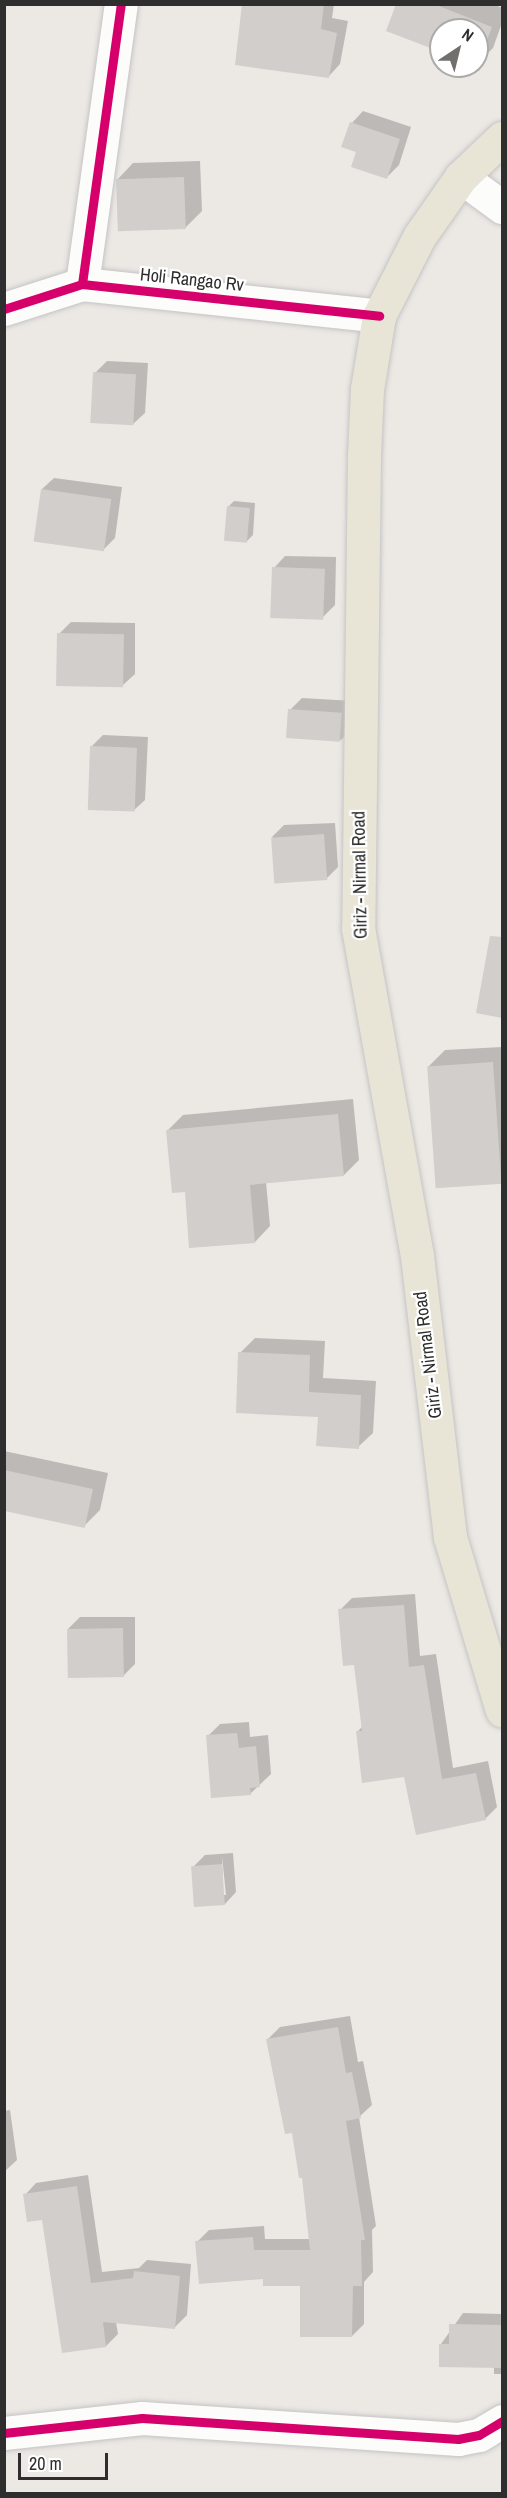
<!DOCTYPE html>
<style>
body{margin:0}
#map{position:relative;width:507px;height:2498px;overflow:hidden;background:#ece8e4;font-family:"Archivo Narrow",sans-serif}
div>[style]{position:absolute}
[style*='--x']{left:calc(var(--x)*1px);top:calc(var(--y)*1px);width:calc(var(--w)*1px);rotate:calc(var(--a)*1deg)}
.shadow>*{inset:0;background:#0003}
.building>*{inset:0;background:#d1cecb;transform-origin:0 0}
.roads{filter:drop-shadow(0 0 2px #c5c4c5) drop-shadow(0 0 2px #c5c4c5)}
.minor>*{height:33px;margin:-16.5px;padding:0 16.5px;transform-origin:16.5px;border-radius:16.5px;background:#fcfcfb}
.major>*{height:33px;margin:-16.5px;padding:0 16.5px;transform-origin:16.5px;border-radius:16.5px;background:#e8e4d6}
.cycleway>*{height:9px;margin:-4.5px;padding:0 4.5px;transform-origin:4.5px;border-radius:4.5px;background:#d6006c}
span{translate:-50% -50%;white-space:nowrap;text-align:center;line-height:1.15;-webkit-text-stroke:4.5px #fff;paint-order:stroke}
.street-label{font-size:18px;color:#2e2e2e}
.frame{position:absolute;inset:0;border:6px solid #2e2e2e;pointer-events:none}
.north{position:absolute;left:429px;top:18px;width:60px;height:60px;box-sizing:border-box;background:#fff;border:2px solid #ababab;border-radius:50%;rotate:35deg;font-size:16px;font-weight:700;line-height:24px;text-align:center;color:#2e2e2e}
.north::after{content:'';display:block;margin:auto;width:21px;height:27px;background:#706f6e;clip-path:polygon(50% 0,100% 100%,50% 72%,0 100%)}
.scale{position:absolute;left:18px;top:2453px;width:90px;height:27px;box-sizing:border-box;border:3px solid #2e2e2e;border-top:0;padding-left:8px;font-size:18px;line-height:21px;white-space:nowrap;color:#2e2e2e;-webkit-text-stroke:4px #fff;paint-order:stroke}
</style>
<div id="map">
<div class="shadow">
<i style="clip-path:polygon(252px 4px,334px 4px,332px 18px,348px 21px,340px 64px,329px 76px)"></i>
<i style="clip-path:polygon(397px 4px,493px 4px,502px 8px,502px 23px,493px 48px,477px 64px,477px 30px,441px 30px,441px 50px)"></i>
<i style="clip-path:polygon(363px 111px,411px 127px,399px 165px,387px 177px,358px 151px,352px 123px)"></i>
<i style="clip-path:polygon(200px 161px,202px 211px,185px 228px,117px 180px,133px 163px)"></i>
<i style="clip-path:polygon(107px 361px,148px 363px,145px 413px,133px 424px,95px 373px)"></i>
<i style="clip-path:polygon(54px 478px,122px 487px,115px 538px,103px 550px,42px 489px)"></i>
<i style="clip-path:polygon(234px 501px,255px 503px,253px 535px,247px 541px,228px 507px)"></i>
<i style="clip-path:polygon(285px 556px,336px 557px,335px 605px,323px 617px,274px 568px)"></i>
<i style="clip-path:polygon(71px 622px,135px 623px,135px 674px,123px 685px,59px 634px)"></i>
<i style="clip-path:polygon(302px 698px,353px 701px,353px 728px,341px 740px,290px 710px)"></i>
<i style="clip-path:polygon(103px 735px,148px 737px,145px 800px,133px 811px,91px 747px)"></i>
<i style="clip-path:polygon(335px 823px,338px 867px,326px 879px,272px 837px,284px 825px)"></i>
<i style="clip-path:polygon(497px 961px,502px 962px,502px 1017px,478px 1012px)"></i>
<i style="clip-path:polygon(502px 1047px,502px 1181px,500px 1183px,428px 1067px,445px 1050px)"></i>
<i style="clip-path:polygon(353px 1099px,359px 1160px,344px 1175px,266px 1182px,270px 1226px,255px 1242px,168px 1130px,183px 1115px)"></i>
<i style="clip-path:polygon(255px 1338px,325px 1341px,323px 1378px,376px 1381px,373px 1433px,358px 1447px,240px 1353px)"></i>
<i style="clip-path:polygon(4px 1451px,108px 1473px,100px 1510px,84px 1526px,4px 1509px)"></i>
<i style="clip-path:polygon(415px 1594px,420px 1656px,436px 1654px,453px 1768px,488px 1761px,497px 1807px,485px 1819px,405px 1776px,357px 1732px,363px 1726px,356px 1664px,340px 1610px,352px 1598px)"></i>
<i style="clip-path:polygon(80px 1617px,135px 1617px,135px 1664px,123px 1676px,68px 1629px)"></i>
<i style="clip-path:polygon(249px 1722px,250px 1737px,268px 1735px,271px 1774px,250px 1794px,208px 1736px,220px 1724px)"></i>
<i style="clip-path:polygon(evenodd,233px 1853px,236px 1892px,225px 1904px,193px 1867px,205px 1855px,233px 1853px,222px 1856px,226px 1895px,223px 1895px,222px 1856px)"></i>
<i style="clip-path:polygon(350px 2016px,358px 2062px,363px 2061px,372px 2105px,359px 2117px,376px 2226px,372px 2230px,373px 2272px,364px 2282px,364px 2324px,352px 2336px,302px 2284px,264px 2277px,197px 2242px,209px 2230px,264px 2226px,265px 2239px,311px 2239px,304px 2176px,268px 2039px,280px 2027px)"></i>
<i style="clip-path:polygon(10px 2110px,17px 2160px,4px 2172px,4px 2111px)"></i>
<i style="clip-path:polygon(88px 2175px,102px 2272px,139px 2268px,147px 2260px,191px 2264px,187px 2315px,175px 2327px,116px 2322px,118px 2334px,106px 2346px,43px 2218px,25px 2195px,36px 2183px)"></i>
<i style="clip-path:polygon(463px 2313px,502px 2314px,502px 2374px,494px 2374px,494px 2366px,441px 2344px)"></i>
</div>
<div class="building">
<i style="clip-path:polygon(242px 4px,324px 4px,321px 29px,337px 33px,329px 78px,235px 65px)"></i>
<i style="clip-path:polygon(396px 4px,434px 4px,492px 27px,477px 66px,477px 30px,441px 30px,441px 52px,386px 31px)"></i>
<i style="clip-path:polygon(350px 122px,400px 139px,387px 179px,351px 167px,356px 152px,341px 147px)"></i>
<i style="left:184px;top:177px;width:52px;height:68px;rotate:88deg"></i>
<i style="left:93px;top:372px;width:43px;height:51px;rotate:3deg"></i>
<i style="left:41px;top:489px;width:71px;height:53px;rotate:8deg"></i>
<i style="left:227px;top:506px;width:23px;height:35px;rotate:5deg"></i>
<i style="left:272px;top:567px;width:53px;height:51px;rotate:2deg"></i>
<i style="left:57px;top:633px;width:67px;height:53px;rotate:1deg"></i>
<i style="left:288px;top:709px;width:54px;height:29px;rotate:4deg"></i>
<i style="left:90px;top:746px;width:47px;height:64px;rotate:2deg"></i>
<i style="left:324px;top:834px;width:46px;height:53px;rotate:86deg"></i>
<i style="clip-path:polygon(490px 936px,502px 937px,502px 1018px,476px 1013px)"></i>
<i style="left:493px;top:1062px;width:122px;height:66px;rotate:86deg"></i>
<i style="clip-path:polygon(338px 1114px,344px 1176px,250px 1185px,255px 1243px,189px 1248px,185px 1192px,172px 1193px,166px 1130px)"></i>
<i style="clip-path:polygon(238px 1352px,310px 1355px,309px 1392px,361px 1395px,359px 1449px,316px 1446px,318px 1417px,236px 1413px)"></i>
<i style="left:4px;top:1470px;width:91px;height:40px;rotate:12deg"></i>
<i style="clip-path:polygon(404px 1605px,409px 1667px,424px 1665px,442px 1779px,476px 1773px,486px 1820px,416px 1835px,404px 1777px,362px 1783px,356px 1731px,362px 1731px,354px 1665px,343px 1666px,338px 1609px)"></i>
<i style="left:123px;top:1628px;width:49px;height:56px;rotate:89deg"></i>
<i style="clip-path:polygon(237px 1733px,239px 1748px,256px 1746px,260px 1787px,250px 1788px,251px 1795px,211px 1798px,206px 1735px)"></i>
<i style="left:222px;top:1864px;width:41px;height:31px;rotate:86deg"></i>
<i style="clip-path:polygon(338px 2027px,346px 2073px,352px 2072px,361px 2118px,346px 2121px,365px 2240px,361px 2240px,362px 2286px,353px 2286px,352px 2337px,300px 2337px,300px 2286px,263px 2286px,263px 2279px,199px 2284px,195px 2241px,253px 2237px,254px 2250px,310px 2250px,302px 2178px,299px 2178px,292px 2133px,285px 2134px,266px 2039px)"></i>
<i style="clip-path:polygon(77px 2186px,91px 2283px,133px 2278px,134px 2271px,180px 2276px,175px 2329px,103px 2322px,106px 2347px,62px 2353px,42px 2220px,27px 2222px,23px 2194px)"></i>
<i style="clip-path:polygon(449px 2324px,502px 2325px,502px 2368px,439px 2367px,439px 2344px,449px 2344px)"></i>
</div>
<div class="roads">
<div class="minor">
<i style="--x:461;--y:177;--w:51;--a:36.2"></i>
<i style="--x:82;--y:284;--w:283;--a:-82.1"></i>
<i style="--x:4;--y:309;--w:82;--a:-17.8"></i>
<i style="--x:82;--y:284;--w:299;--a:6.1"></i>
<i style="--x:4;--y:2433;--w:139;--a:-6.2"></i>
<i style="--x:142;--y:2418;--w:317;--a:3.8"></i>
<i style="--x:458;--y:2439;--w:21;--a:-11"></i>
<i style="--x:479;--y:2435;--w:27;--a:-31"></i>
</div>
<div class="major">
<i style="--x:502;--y:138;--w:57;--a:136.4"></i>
<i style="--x:461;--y:177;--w:73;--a:125"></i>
<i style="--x:419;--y:237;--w:89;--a:116.9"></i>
<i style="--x:379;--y:316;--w:74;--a:99.3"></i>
<i style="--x:367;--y:389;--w:67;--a:92.6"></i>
<i style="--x:364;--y:456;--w:472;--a:90.7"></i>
<i style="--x:358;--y:928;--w:333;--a:79.8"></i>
<i style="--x:417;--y:1256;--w:283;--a:83.3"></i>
<i style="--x:450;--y:1537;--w:181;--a:73.3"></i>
</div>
</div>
<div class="cycleway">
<i style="--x:82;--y:284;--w:283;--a:-82.1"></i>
<i style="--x:4;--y:309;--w:82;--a:-17.8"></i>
<i style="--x:82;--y:284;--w:299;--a:6.1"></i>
<i style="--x:4;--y:2433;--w:139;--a:-6.2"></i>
<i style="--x:142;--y:2418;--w:317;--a:3.8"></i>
<i style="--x:458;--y:2439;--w:21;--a:-11"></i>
<i style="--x:479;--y:2435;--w:27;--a:-31"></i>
</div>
<div class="street-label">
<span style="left:192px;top:280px;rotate:6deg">Holi Rangao Rv</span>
<span style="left:360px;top:875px;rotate:-91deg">Giriz - Nirmal Road</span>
<span style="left:428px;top:1355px;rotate:-97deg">Giriz - Nirmal Road</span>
</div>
<div class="frame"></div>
<div class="north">N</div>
<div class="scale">20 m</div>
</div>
